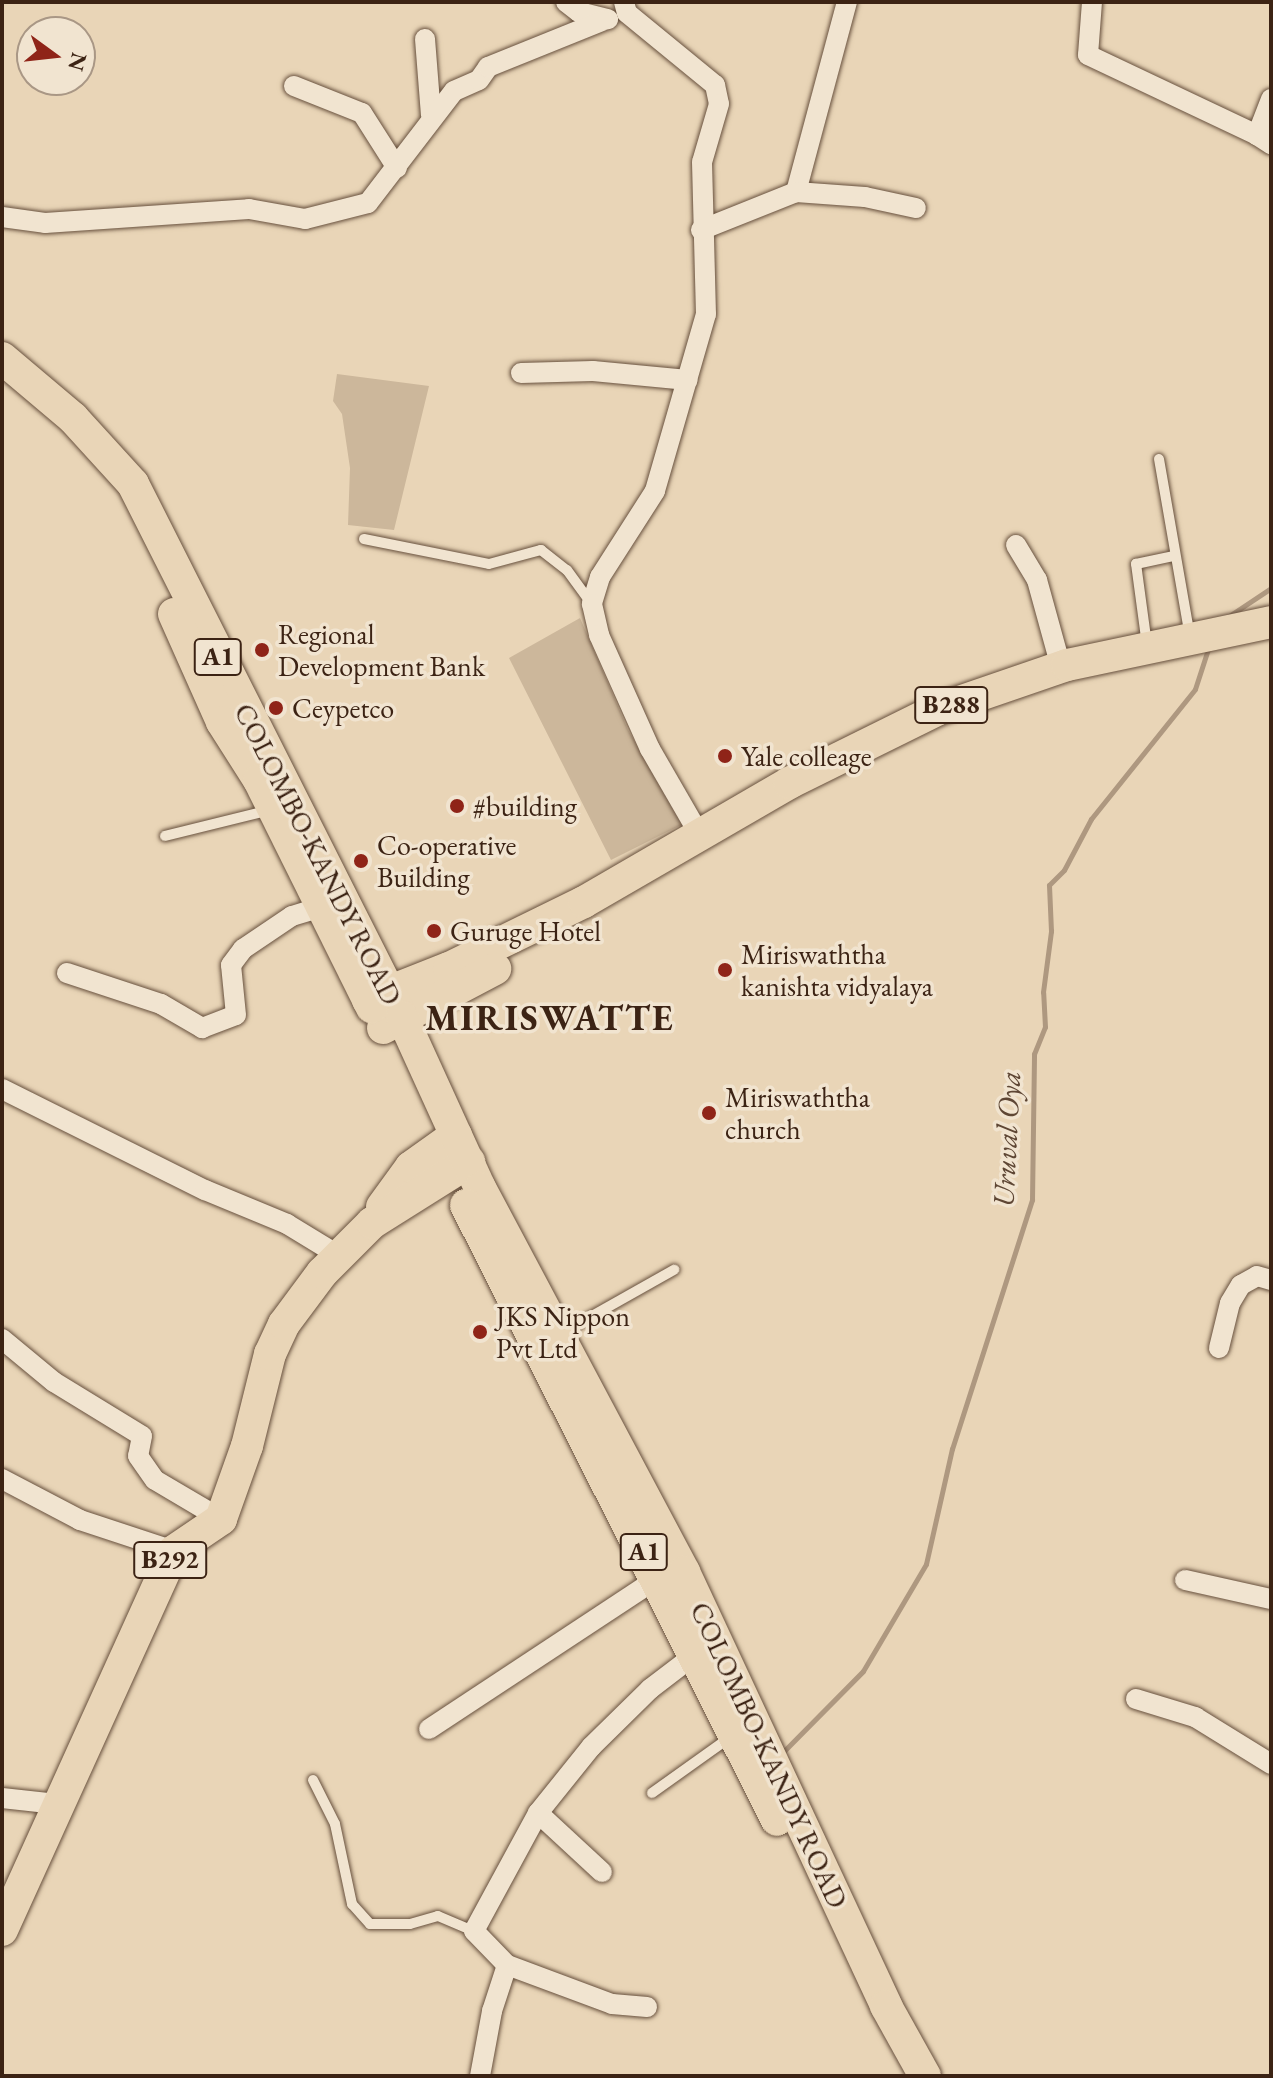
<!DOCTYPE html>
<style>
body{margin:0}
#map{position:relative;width:1273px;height:2078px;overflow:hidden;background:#e9d5b7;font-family:"EB Garamond",serif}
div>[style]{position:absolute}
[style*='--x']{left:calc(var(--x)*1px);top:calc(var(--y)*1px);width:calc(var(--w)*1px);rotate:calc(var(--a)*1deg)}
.green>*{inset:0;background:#ccb79b}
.stream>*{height:5px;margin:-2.5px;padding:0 2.5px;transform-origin:2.5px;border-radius:2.5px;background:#ae9880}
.roads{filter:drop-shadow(0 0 2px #67503d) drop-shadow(0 0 2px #67503d)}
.service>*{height:10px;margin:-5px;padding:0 5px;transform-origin:5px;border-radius:5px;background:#f1e4d0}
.minor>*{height:20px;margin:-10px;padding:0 10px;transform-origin:10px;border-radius:10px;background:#f1e4d0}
.primary>*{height:32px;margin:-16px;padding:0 16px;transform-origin:16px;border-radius:16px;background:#e9d5b7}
.trunk>*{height:32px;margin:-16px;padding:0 16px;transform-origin:16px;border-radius:16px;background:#e9d5b7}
.dots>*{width:22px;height:22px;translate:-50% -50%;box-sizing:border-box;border:4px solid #f1e4d0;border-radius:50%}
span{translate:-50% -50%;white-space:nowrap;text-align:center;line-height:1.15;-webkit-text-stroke:7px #f1e4d0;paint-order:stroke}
.shield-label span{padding:2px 6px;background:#f1e4d0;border:2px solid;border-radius:6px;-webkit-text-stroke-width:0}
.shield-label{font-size:26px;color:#3c2314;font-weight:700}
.poi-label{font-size:28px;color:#3c2314}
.left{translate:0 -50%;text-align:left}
.street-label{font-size:28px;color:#3c2314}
.water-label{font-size:30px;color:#5e4634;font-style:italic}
.district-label{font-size:36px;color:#3c2314;font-weight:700;letter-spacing:2px}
.frame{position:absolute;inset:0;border:4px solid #3c2314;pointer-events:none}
.north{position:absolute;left:16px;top:16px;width:80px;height:80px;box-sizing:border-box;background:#f1e4d0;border:2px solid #a99785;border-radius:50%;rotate:105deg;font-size:22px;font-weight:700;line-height:32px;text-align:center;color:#3c2314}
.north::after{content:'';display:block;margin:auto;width:28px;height:36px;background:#8f2418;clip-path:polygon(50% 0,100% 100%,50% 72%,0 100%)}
</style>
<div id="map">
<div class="green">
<i style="clip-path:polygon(337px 374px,429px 386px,394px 530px,348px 525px,350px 468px,342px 414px,333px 401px)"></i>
<i style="clip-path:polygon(580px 618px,628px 730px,683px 824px,611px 860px,509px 658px)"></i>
</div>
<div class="stream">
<i style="--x:1226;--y:618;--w:54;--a:-33.7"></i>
<i style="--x:780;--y:1755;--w:118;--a:-45.3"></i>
<i style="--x:863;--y:1671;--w:124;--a:-59.5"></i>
<i style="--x:926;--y:1564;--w:118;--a:-77.3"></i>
<i style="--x:952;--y:1449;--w:262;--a:-72.2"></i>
<i style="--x:1032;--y:1200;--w:146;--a:-89.2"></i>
<i style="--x:1034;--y:1054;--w:29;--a:-68"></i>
<i style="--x:1045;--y:1027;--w:35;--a:-93"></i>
<i style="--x:1043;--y:992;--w:62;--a:-82.5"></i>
<i style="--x:1051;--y:931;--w:46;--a:-92.5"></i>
<i style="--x:1049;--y:885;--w:21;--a:-45"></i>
<i style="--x:1064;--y:870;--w:58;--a:-62.1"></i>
<i style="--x:1091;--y:819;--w:166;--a:-51.3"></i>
<i style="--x:1195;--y:689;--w:45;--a:-72"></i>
</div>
<div class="roads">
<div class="service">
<i style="--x:1159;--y:459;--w:180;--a:80.1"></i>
<i style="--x:364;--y:539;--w:127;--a:11.3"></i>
<i style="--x:489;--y:564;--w:54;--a:-15.1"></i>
<i style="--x:541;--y:550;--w:33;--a:38"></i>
<i style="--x:567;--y:570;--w:41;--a:54"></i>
<i style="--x:1147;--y:645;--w:82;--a:-97.7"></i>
<i style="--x:1136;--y:564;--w:39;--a:-12"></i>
<i style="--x:165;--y:836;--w:108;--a:-13.9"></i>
<i style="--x:562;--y:1333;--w:129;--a:-29.4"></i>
<i style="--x:313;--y:1780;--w:49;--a:63.4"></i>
<i style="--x:335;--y:1824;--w:82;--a:78"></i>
<i style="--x:352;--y:1904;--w:27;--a:48"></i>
<i style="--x:370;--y:1924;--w:40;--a:0"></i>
<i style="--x:410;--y:1924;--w:29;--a:-16"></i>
<i style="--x:438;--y:1916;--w:39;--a:23"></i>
<i style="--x:652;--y:1793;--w:95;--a:-35.5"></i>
</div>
<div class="minor">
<i style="--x:566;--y:2;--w:16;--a:38"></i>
<i style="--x:579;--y:12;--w:30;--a:14"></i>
<i style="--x:624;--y:2;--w:11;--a:75"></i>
<i style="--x:627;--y:13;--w:114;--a:39.3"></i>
<i style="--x:715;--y:85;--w:19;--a:78"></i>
<i style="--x:719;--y:104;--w:60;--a:106.3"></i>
<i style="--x:702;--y:162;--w:152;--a:88.5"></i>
<i style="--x:706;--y:314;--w:184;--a:106.1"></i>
<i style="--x:655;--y:491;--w:102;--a:122.6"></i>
<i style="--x:600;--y:577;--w:28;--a:107"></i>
<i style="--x:592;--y:604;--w:32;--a:77"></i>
<i style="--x:599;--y:635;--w:125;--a:65.9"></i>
<i style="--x:650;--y:749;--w:98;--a:60"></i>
<i style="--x:1092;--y:2;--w:53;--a:94.3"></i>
<i style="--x:1088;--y:55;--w:187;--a:25.3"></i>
<i style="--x:425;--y:39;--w:76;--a:85.5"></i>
<i style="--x:294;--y:86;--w:73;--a:21.7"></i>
<i style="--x:362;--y:113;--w:65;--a:57.5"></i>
<i style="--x:1271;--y:99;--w:39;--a:111"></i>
<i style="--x:1257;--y:135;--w:17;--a:33"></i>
<i style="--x:796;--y:192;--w:197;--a:-75"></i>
<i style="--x:2;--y:217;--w:43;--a:7.9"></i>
<i style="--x:45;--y:223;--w:204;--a:-3.9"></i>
<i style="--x:249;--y:209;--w:57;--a:10.1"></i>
<i style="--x:305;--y:219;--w:65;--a:-14.3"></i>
<i style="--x:368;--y:203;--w:141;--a:-52.5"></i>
<i style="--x:454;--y:91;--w:27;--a:-24"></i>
<i style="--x:479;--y:80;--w:16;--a:-55"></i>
<i style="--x:488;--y:67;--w:123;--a:-22"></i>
<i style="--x:701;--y:230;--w:102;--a:-21.8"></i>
<i style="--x:796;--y:192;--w:69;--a:4.1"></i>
<i style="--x:865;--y:197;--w:52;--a:12.2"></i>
<i style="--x:521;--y:373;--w:72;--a:-1.6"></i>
<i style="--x:593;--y:371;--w:95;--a:5.4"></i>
<i style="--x:1016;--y:545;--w:41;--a:59"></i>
<i style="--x:1037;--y:580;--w:90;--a:74.6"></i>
<i style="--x:67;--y:973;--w:99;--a:18.3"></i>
<i style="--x:161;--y:1004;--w:48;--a:30.3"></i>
<i style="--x:202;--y:1028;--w:36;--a:-21"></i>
<i style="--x:236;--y:1015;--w:50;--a:-95.7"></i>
<i style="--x:231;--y:965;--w:20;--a:-53"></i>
<i style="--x:243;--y:949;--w:59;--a:-34"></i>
<i style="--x:292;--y:916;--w:27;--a:-17"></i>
<i style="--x:2;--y:1089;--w:227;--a:26.5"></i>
<i style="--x:205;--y:1190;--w:89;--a:22.5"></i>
<i style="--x:287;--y:1224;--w:60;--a:31.3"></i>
<i style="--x:2;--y:1339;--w:67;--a:39.6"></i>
<i style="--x:54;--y:1382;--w:103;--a:31.5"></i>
<i style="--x:142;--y:1436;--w:20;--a:101"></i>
<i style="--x:138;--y:1456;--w:29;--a:55"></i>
<i style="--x:155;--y:1480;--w:77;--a:30.6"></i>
<i style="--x:1219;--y:1348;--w:46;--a:-76.3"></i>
<i style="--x:1230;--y:1303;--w:21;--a:-59"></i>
<i style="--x:1241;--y:1285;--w:18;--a:-29"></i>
<i style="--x:1257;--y:1276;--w:15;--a:16"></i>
<i style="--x:2;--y:1479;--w:88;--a:27.7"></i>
<i style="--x:80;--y:1520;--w:99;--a:18.3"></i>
<i style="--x:1185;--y:1580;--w:88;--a:12.5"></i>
<i style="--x:1136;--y:1699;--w:62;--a:17"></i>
<i style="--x:1195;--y:1717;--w:89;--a:31.7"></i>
<i style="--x:429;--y:1729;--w:274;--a:-33.4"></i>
<i style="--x:2;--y:1798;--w:55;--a:6.2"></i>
<i style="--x:538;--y:1813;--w:87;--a:42.7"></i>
<i style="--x:647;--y:2007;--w:35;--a:-175"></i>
<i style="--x:612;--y:2004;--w:112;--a:-159.6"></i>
<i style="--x:507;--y:1965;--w:47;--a:-134.1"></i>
<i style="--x:474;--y:1931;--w:134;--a:-61.5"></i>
<i style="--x:538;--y:1813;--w:85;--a:-51.2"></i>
<i style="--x:591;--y:1747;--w:83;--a:-44.5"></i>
<i style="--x:650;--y:1689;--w:64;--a:-37.4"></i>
<i style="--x:480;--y:2076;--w:66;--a:-79.5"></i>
<i style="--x:492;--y:2011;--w:48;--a:-71.9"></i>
</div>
<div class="primary">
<i style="--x:368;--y:1000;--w:87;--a:-21.6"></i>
<i style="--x:449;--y:968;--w:150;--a:-26.1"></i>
<i style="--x:584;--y:902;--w:237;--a:-30.1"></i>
<i style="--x:789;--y:783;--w:167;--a:-26.3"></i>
<i style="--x:939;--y:709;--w:135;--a:-19"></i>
<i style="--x:1067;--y:665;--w:208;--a:-11.9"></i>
<i style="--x:383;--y:1028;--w:127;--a:-27.8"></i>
<i style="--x:382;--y:1207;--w:49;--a:-54.1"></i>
<i style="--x:411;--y:1167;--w:55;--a:-35.4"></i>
<i style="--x:2;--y:1930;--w:416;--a:-65.6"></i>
<i style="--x:174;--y:1551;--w:57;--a:-34.2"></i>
<i style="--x:221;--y:1519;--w:77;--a:-70.4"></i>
<i style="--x:247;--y:1446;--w:95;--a:-76"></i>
<i style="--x:270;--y:1354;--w:33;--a:-65"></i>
<i style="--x:284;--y:1324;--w:64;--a:-53.3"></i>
<i style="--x:322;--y:1273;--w:71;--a:-45"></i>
<i style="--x:372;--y:1223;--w:115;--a:-32.2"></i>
</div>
<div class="trunk">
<i style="--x:2;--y:358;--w:93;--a:40.2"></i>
<i style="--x:73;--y:418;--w:89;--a:47.7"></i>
<i style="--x:133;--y:484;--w:597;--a:63.22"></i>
<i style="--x:402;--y:1017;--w:188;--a:65.5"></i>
<i style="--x:480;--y:1188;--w:435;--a:62"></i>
<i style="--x:684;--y:1572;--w:479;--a:65"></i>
<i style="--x:886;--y:2006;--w:80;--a:60.9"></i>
<i style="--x:174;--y:614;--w:118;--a:66"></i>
<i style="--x:222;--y:722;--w:69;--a:57.5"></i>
<i style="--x:259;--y:780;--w:254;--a:63.6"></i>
<i style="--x:466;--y:1205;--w:689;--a:63.17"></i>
</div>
</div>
<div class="dots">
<i style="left:262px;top:650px;background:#8f2418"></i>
<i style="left:276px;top:708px;background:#8f2418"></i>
<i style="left:725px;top:756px;background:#8f2418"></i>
<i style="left:457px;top:806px;background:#8f2418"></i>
<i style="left:361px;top:861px;background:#8f2418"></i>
<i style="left:434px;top:931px;background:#8f2418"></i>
<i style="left:725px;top:970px;background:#8f2418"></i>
<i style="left:709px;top:1113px;background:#8f2418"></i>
<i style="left:480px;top:1332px;background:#8f2418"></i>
</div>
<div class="shield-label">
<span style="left:218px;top:657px">A1</span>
<span style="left:951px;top:705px">B288</span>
<span style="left:644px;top:1552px">A1</span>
<span style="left:170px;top:1560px">B292</span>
</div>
<div class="poi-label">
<span class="left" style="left:278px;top:650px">Regional<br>Development Bank</span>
<span class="left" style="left:292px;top:708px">Ceypetco</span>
<span class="left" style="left:741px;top:756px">Yale colleage</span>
<span class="left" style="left:473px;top:806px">#building</span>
<span class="left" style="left:377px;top:861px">Co-operative<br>Building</span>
<span class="left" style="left:450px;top:931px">Guruge Hotel</span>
<span class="left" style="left:741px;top:970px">Miriswaththa<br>kanishta vidyalaya</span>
<span class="left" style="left:725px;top:1113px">Miriswaththa<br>church</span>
<span class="left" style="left:496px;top:1332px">JKS Nippon<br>Pvt Ltd</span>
</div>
<div class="street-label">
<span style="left:318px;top:854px;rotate:63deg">COLOMBO-KANDY ROAD</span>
<span style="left:769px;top:1755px;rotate:65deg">COLOMBO-KANDY ROAD</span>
</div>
<div class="water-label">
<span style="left:1007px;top:1139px;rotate:-87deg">Uruval Oya</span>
</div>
<div class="district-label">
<span style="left:550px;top:1018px">MIRISWATTE</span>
</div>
<div class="frame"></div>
<div class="north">N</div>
</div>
